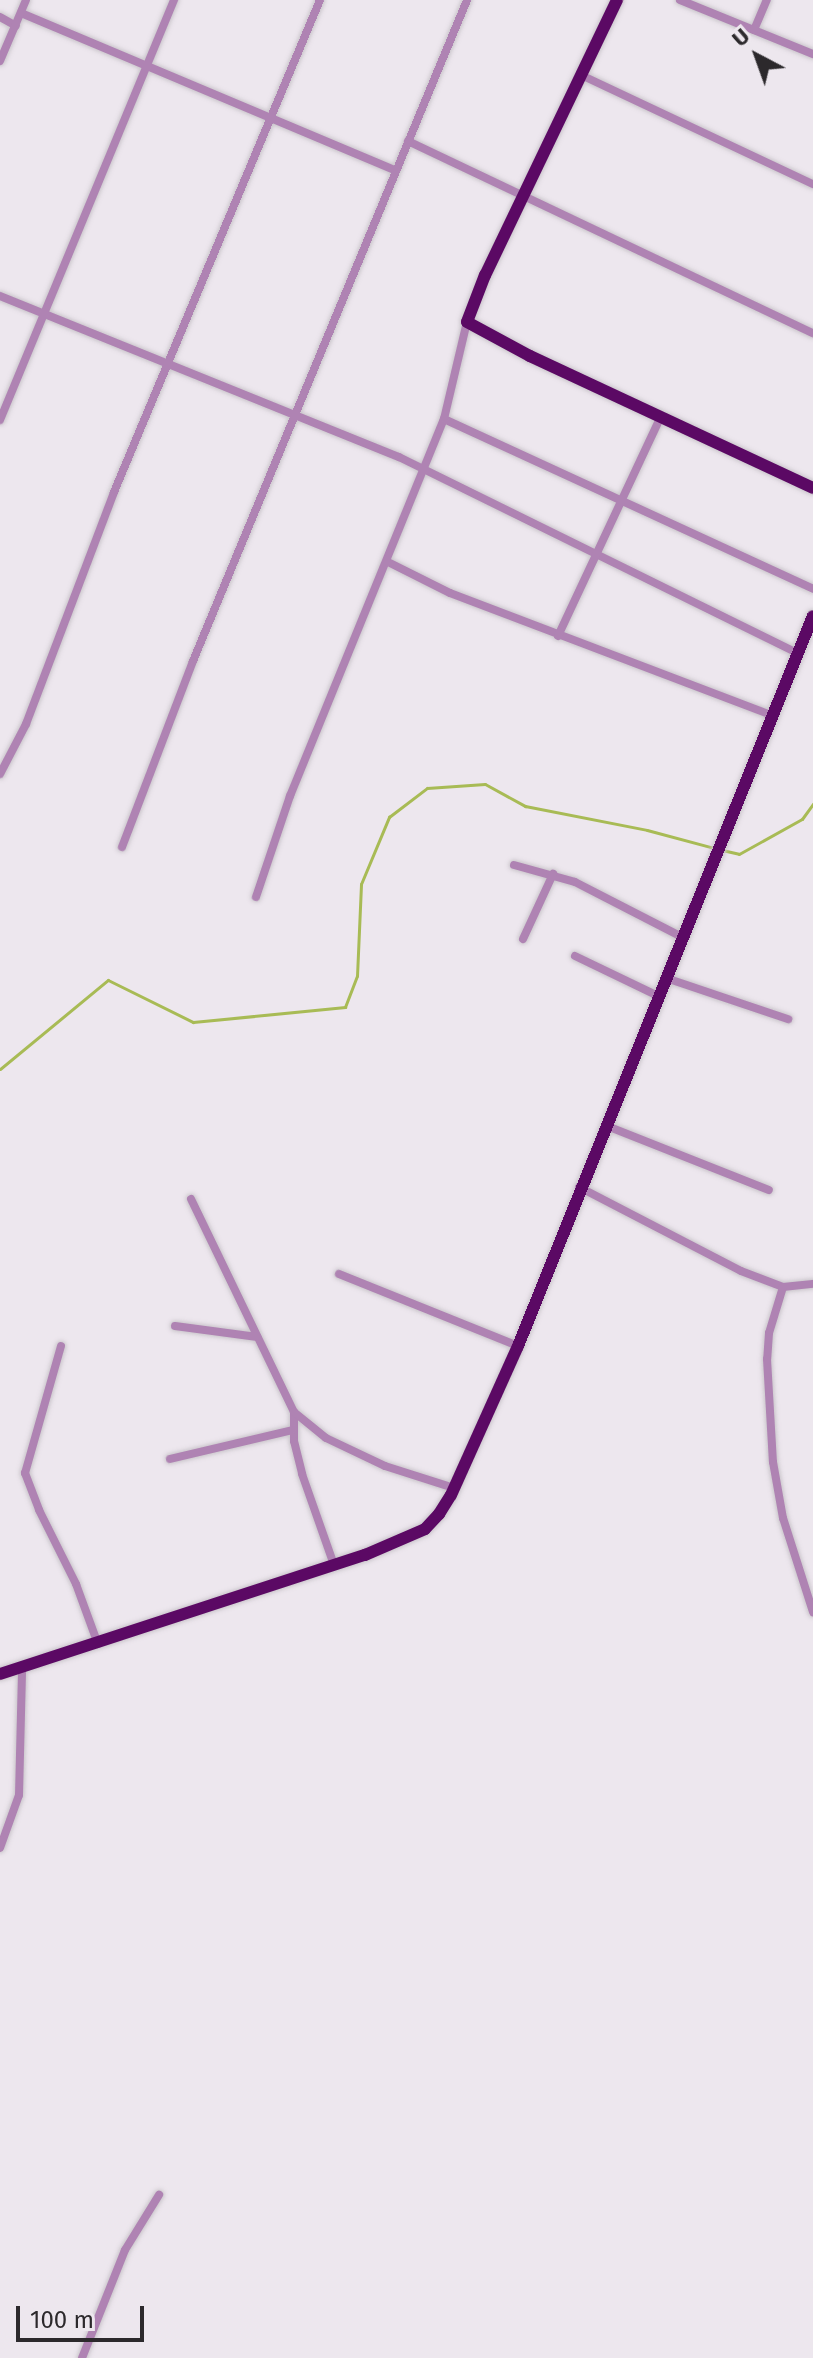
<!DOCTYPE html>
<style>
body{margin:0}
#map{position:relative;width:813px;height:2358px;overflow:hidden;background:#ede7ee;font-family:"Fira Sans",sans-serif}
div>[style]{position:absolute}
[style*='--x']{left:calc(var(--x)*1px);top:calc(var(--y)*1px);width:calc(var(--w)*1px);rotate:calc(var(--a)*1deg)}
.stream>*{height:3px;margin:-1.5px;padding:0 1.5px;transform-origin:1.5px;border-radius:1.5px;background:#a8bb55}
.roads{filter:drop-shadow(0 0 2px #cac5cb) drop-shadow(0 0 2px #cac5cb)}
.minor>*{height:8px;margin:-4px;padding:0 4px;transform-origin:4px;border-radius:4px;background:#af83b3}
.highway>*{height:12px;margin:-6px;padding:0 6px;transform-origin:6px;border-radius:6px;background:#5b0964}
span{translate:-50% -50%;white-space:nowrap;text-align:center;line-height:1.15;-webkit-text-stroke:7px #ede7ee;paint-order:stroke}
.north{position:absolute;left:717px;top:16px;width:80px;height:80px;-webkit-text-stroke:6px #ede7ee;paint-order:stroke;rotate:319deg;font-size:22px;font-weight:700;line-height:32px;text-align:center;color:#2c292c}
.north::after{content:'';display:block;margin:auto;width:28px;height:36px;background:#2c292c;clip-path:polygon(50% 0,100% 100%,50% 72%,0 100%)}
.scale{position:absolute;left:16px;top:2306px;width:128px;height:36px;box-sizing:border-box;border:4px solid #2c292c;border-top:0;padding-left:10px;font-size:24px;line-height:28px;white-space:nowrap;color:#2c292c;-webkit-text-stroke:6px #ede7ee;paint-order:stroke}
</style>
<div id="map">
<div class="stream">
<i style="--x:722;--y:850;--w:17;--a:13"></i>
<i style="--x:739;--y:854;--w:72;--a:-29.1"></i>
<i style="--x:802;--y:819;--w:19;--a:-54"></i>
<i style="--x:0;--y:1069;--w:140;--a:-39.5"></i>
<i style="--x:108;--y:980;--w:95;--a:26.3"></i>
<i style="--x:193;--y:1022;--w:153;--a:-5.6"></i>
<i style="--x:345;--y:1007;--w:33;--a:-69"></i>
<i style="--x:357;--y:976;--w:92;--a:-87.5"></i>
<i style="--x:361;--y:884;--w:73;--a:-67.3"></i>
<i style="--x:389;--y:817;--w:48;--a:-37.3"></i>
<i style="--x:427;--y:788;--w:58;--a:-3.9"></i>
<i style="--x:485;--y:784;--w:46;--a:28.8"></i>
<i style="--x:525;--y:806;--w:124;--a:11.1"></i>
<i style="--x:647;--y:830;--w:69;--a:15"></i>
</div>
<div class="roads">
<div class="minor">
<i style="--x:680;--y:0;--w:144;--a:22.1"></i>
<i style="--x:21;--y:13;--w:407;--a:22.8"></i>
<i style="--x:0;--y:17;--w:18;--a:29"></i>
<i style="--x:754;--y:30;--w:33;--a:-67"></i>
<i style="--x:0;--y:61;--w:66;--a:-66.9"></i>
<i style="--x:581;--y:75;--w:256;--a:25.2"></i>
<i style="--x:408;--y:141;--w:448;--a:25.4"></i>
<i style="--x:0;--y:296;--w:430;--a:22"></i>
<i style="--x:399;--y:457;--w:445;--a:26.2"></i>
<i style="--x:444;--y:419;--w:406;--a:24.7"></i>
<i style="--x:0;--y:420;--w:455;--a:-67.5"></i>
<i style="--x:388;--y:562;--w:69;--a:26.6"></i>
<i style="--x:450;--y:593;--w:346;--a:20.8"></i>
<i style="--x:558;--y:636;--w:243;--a:-64.9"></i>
<i style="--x:0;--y:774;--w:56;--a:-62.5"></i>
<i style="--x:26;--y:724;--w:248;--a:-69.2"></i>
<i style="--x:114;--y:492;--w:533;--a:-67.28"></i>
<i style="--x:122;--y:847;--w:199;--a:-69.1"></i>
<i style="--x:193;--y:661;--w:716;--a:-67.48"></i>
<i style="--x:514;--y:865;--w:63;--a:15.6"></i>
<i style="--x:575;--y:882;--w:120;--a:27.2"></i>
<i style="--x:256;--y:897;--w:107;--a:-71.4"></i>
<i style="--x:290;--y:796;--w:407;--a:-67.8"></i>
<i style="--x:444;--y:419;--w:100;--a:-76.7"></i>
<i style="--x:523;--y:939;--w:72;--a:-65.2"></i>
<i style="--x:575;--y:956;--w:92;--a:25.7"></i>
<i style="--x:666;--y:978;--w:129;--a:18.6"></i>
<i style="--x:607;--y:1126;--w:174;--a:21.6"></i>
<i style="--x:579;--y:1187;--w:182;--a:27.4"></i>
<i style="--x:741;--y:1271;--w:45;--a:20.9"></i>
<i style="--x:783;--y:1287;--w:30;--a:-6"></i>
<i style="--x:191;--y:1199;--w:237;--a:64.2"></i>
<i style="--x:294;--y:1412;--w:29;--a:90"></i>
<i style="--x:294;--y:1441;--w:34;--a:76"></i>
<i style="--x:302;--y:1474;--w:96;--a:70.6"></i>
<i style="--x:339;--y:1274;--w:193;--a:21.9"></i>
<i style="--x:783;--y:1287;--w:48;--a:106.9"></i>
<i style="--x:769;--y:1333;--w:26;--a:94"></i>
<i style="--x:767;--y:1359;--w:103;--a:86.7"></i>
<i style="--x:773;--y:1462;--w:57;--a:79.9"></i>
<i style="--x:783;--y:1518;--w:99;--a:72.3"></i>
<i style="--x:175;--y:1326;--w:83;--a:7.6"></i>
<i style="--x:61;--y:1346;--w:132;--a:105.8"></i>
<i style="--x:25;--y:1473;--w:40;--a:69"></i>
<i style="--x:39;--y:1510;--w:83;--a:63.4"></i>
<i style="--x:76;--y:1584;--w:64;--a:69.9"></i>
<i style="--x:294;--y:1412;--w:41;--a:39.1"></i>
<i style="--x:326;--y:1438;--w:65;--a:25.4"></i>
<i style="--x:385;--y:1466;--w:72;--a:17.7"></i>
<i style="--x:170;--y:1459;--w:126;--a:-13.3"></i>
<i style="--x:0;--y:1848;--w:56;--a:-70.3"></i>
<i style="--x:19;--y:1795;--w:126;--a:-88.6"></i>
<i style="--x:82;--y:2358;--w:116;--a:-68.3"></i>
<i style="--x:125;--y:2250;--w:65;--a:-58.3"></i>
</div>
<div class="highway">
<i style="--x:617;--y:0;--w:305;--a:115.6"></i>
<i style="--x:485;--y:275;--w:50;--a:111"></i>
<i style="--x:467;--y:322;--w:72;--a:28.4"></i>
<i style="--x:530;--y:356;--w:312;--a:25"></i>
<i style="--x:0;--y:1674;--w:384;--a:-18.1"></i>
<i style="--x:365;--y:1555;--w:65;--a:-23.4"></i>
<i style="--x:425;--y:1529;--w:21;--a:-47"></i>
<i style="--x:439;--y:1514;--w:22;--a:-58"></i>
<i style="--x:451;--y:1495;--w:163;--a:-65.8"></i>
<i style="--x:518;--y:1346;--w:787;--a:-68"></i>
</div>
</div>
<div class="north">U</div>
<div class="scale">100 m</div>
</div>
